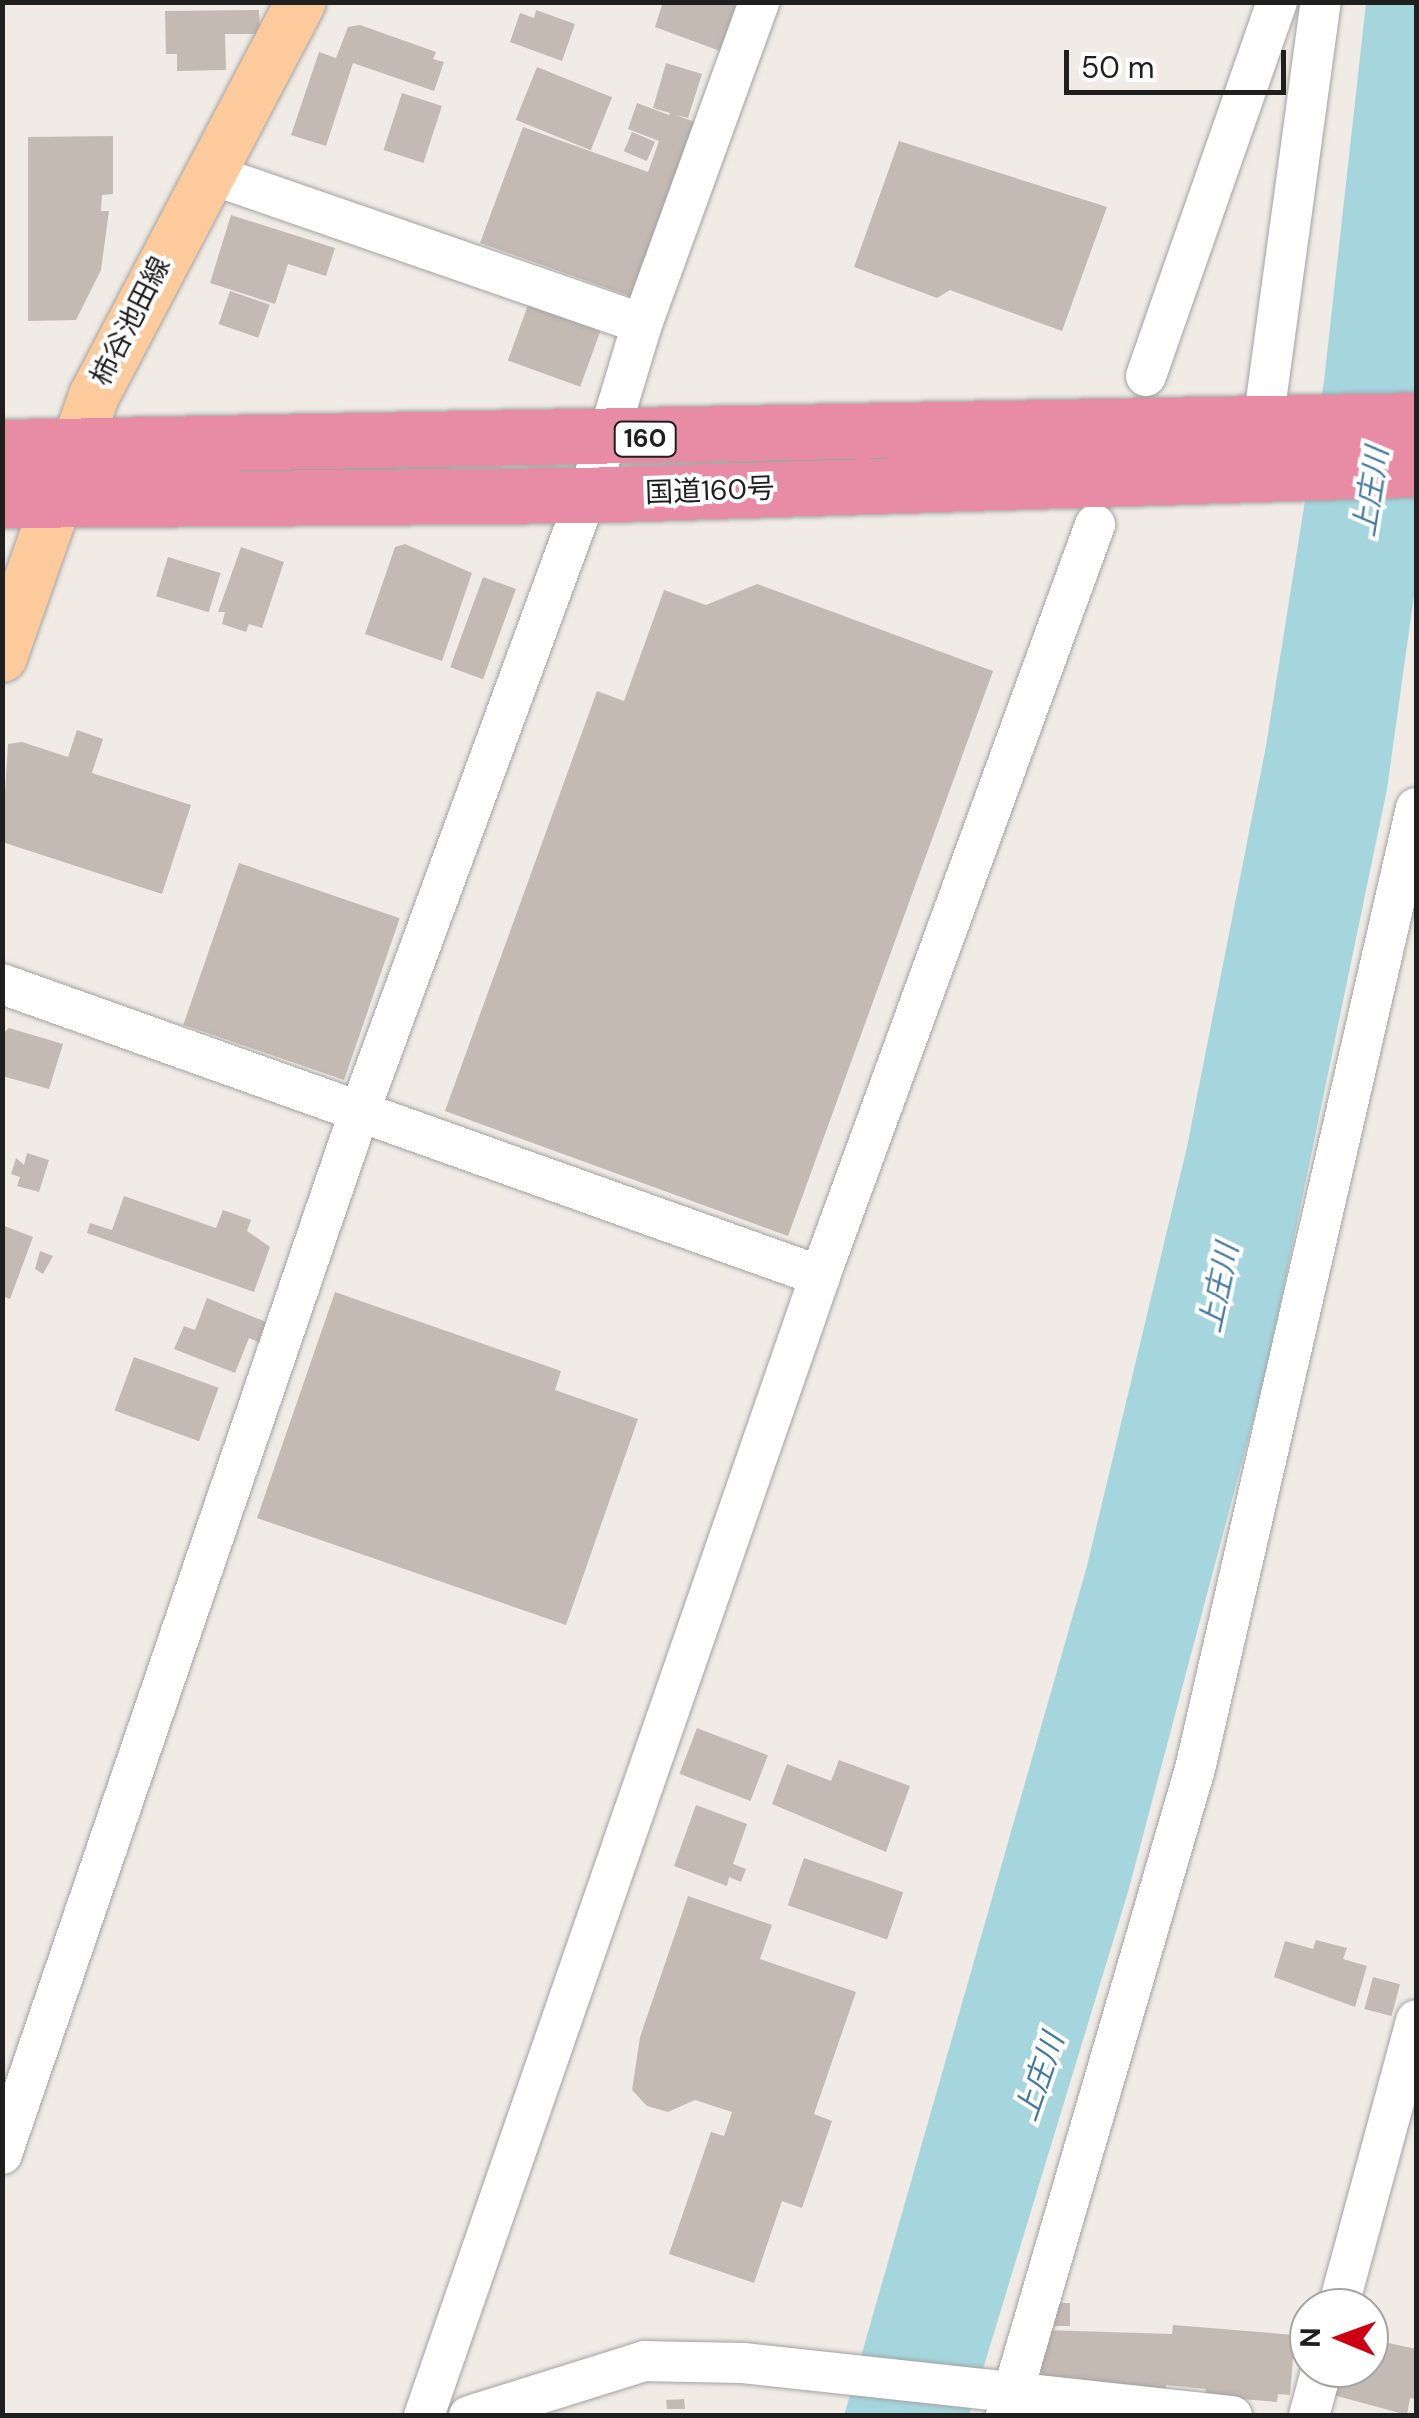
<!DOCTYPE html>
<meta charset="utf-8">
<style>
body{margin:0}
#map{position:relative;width:1419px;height:2418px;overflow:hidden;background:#f0ebe5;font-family:"DM Sans","Noto Sans JP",sans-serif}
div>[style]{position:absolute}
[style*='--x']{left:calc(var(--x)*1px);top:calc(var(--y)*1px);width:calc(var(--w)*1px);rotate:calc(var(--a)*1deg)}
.water>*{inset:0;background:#a5d6de}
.building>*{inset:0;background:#c4bab4;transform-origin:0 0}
.roads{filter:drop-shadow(0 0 2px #a3a3a3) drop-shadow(0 0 2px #a3a3a3)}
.minor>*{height:40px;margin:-20px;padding:0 20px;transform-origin:20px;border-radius:20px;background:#fff}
.major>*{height:50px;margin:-25px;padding:0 25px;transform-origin:25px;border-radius:25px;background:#fdca9c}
.highway>*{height:55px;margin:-27.5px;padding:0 27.5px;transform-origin:27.5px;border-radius:27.5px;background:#e88ba5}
span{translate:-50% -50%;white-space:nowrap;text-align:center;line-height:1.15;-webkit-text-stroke:8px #fff;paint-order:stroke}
.shield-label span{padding:2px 8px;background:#fff;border:2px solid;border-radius:8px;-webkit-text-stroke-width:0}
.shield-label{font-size:25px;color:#1f1f1f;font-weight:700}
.street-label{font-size:28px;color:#1f1f1f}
.water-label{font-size:30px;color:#437aa0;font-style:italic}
.frame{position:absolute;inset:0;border:5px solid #1f1f1f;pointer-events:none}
.north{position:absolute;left:1289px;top:2288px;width:100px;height:100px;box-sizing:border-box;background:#fff;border:2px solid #a5a5a5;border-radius:50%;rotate:271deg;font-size:28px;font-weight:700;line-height:40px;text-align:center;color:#1f1f1f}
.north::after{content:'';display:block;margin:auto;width:35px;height:45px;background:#cd0013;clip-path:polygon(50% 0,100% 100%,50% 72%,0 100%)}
.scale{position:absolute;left:1064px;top:50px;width:222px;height:45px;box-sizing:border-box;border:5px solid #1f1f1f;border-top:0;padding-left:12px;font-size:30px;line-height:35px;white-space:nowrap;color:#1f1f1f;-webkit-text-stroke:8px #fff;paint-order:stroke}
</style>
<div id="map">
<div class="water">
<i style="clip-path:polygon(1366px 3px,1416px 3px,1416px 581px,1387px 789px,1267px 1368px,1128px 1892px,969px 2415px,844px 2416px,1087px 1566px,1187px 1147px,1266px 746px,1324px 381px)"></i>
</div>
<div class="building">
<i style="clip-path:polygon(663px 2px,737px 2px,720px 51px,655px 27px)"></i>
<i style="clip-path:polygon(259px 10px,260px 34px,225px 34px,226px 70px,177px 71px,177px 54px,166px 54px,165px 11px)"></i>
<i style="clip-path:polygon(536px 10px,575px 24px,562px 61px,510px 42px,520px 13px,534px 18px)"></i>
<i style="clip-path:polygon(360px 25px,436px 52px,433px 59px,444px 62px,434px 91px,353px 63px,326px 146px,291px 135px,319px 52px,336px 58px,348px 27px)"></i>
<i style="clip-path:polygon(666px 63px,702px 74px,688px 118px,676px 115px,700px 124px,638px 299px,480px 243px,523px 127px,648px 172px,659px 141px,628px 129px,637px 103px,669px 115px,670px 113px,653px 108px)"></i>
<i style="left:537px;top:67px;width:81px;height:57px;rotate:22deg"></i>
<i style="left:402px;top:93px;width:42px;height:60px;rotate:18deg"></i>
<i style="left:632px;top:132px;width:25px;height:21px;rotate:23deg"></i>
<i style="clip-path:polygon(113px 136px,113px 194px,102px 195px,101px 211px,109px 211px,101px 270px,76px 320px,28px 321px,28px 137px)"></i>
<i style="clip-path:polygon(899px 141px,1107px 207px,1062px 331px,950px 290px,937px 298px,854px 267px)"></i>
<i style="clip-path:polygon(231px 215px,335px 248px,326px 276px,288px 264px,275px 304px,210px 283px)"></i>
<i style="left:230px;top:291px;width:42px;height:35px;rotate:19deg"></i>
<i style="left:528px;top:305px;width:77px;height:59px;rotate:20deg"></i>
<i style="clip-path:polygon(405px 544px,472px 573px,442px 661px,365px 634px,395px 547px)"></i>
<i style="clip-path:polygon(241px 547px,284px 562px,262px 628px,249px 624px,246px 632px,222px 624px,225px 612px,218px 612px)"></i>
<i style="left:168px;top:557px;width:55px;height:41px;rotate:17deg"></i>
<i style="left:483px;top:577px;width:35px;height:96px;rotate:20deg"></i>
<i style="clip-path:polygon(757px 584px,993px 671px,788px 1236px,445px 1111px,597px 691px,624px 701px,664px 590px,706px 605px)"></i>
<i style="clip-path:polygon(77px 730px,103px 739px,92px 773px,191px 805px,162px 894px,2px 842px,8px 744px,22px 742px,68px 757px)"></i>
<i style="left:239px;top:863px;width:170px;height:171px;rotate:19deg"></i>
<i style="clip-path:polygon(9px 1028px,63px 1044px,49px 1089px,2px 1076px,2px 1034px)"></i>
<i style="clip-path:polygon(27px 1153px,49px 1160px,39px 1192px,17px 1186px,20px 1177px,11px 1174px,16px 1158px,24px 1165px)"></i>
<i style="clip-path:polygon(124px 1196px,216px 1228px,223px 1210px,251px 1220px,247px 1231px,270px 1247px,254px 1292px,87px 1233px,90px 1223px,112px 1230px)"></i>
<i style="clip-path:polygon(2px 1225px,33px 1237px,10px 1299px,2px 1296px)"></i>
<i style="clip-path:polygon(40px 1251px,53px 1256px,43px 1274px,35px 1269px)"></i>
<i style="clip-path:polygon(335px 1292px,561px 1371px,555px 1390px,638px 1419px,566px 1625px,257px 1518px)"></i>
<i style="clip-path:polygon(207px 1298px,266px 1322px,258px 1342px,249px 1338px,235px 1373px,174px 1349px,184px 1326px,195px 1330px)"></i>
<i style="left:134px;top:1357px;width:90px;height:57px;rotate:20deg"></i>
<i style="left:697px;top:1728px;width:76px;height:49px;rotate:21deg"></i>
<i style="clip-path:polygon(839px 1760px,910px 1786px,886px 1852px,772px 1804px,787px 1764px,831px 1781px)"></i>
<i style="clip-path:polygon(696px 1805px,747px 1824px,733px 1864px,746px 1869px,741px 1882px,729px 1877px,727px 1886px,674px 1866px)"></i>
<i style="left:804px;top:1858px;width:105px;height:50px;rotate:19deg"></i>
<i style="clip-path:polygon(688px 1896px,772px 1925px,760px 1959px,856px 1992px,814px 2114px,832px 2121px,802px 2208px,782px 2201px,754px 2283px,669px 2254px,711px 2132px,724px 2136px,732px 2112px,695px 2100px,668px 2112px,647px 2106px,632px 2090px,640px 2037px)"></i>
<i style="clip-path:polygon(1316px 1940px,1347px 1948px,1343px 1959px,1367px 1966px,1355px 2007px,1274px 1977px,1285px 1941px,1313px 1949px)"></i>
<i style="left:1373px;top:1977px;width:28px;height:33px;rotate:15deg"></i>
<i style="left:1052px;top:2303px;width:18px;height:23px"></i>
<i style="clip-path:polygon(1173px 2325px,1295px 2335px,1290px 2395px,1278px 2394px,1277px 2402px,1205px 2396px,1206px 2389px,1166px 2385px,1166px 2395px,1040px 2380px,1044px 2330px,1172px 2334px)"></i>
<i style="clip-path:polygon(1384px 2342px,1416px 2349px,1416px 2399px,1410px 2398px,1407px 2415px,1326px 2393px,1331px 2368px,1369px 2368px,1369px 2346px,1383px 2349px)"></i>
<i style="clip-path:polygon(684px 2399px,685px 2409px,667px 2409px,666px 2400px)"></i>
</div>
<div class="roads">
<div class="minor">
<i style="--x:207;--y:173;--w:460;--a:19.1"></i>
<i style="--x:1146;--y:376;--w:396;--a:-70.7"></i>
<i style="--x:1263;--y:423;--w:425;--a:-82.2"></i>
<i style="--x:2;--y:984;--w:869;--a:19.64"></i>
<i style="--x:2;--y:2154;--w:1101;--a:-71.07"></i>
<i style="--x:359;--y:1113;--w:717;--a:-69.77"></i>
<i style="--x:607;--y:440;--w:121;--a:-73.2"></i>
<i style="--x:642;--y:324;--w:343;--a:-70"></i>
<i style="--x:1338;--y:2308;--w:298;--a:-74.8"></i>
<i style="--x:424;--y:2416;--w:1207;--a:-70.84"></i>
<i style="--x:820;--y:1276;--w:800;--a:-69.89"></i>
<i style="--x:469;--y:2416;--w:184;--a:-17.4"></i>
<i style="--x:645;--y:2361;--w:98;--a:1.2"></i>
<i style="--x:743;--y:2363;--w:492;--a:6.2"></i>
<i style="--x:1006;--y:2416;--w:674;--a:-73.72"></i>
<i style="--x:1195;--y:1769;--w:986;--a:-77.05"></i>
<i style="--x:1309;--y:2416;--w:50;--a:-74.8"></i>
</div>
<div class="major">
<i style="--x:2;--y:657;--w:277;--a:-70.6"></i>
<i style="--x:94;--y:396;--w:445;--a:-62.3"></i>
</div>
<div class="highway">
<i style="--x:2;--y:447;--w:1414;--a:-1.09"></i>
<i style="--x:2;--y:500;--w:581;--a:-0.49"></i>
<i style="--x:583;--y:495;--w:833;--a:-1.79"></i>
</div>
</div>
<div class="shield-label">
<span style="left:645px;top:439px">160</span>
</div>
<div class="street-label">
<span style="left:131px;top:321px;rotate:-63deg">柿谷池田線</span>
<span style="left:710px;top:491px;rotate:-2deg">国道160号</span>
</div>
<div class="water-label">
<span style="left:1371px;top:492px;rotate:-81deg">上庄川</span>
<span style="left:1219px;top:1288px;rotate:-78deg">上庄川</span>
<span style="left:1040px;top:2077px;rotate:-71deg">上庄川</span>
</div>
<div class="frame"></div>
<div class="north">N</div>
<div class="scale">50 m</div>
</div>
